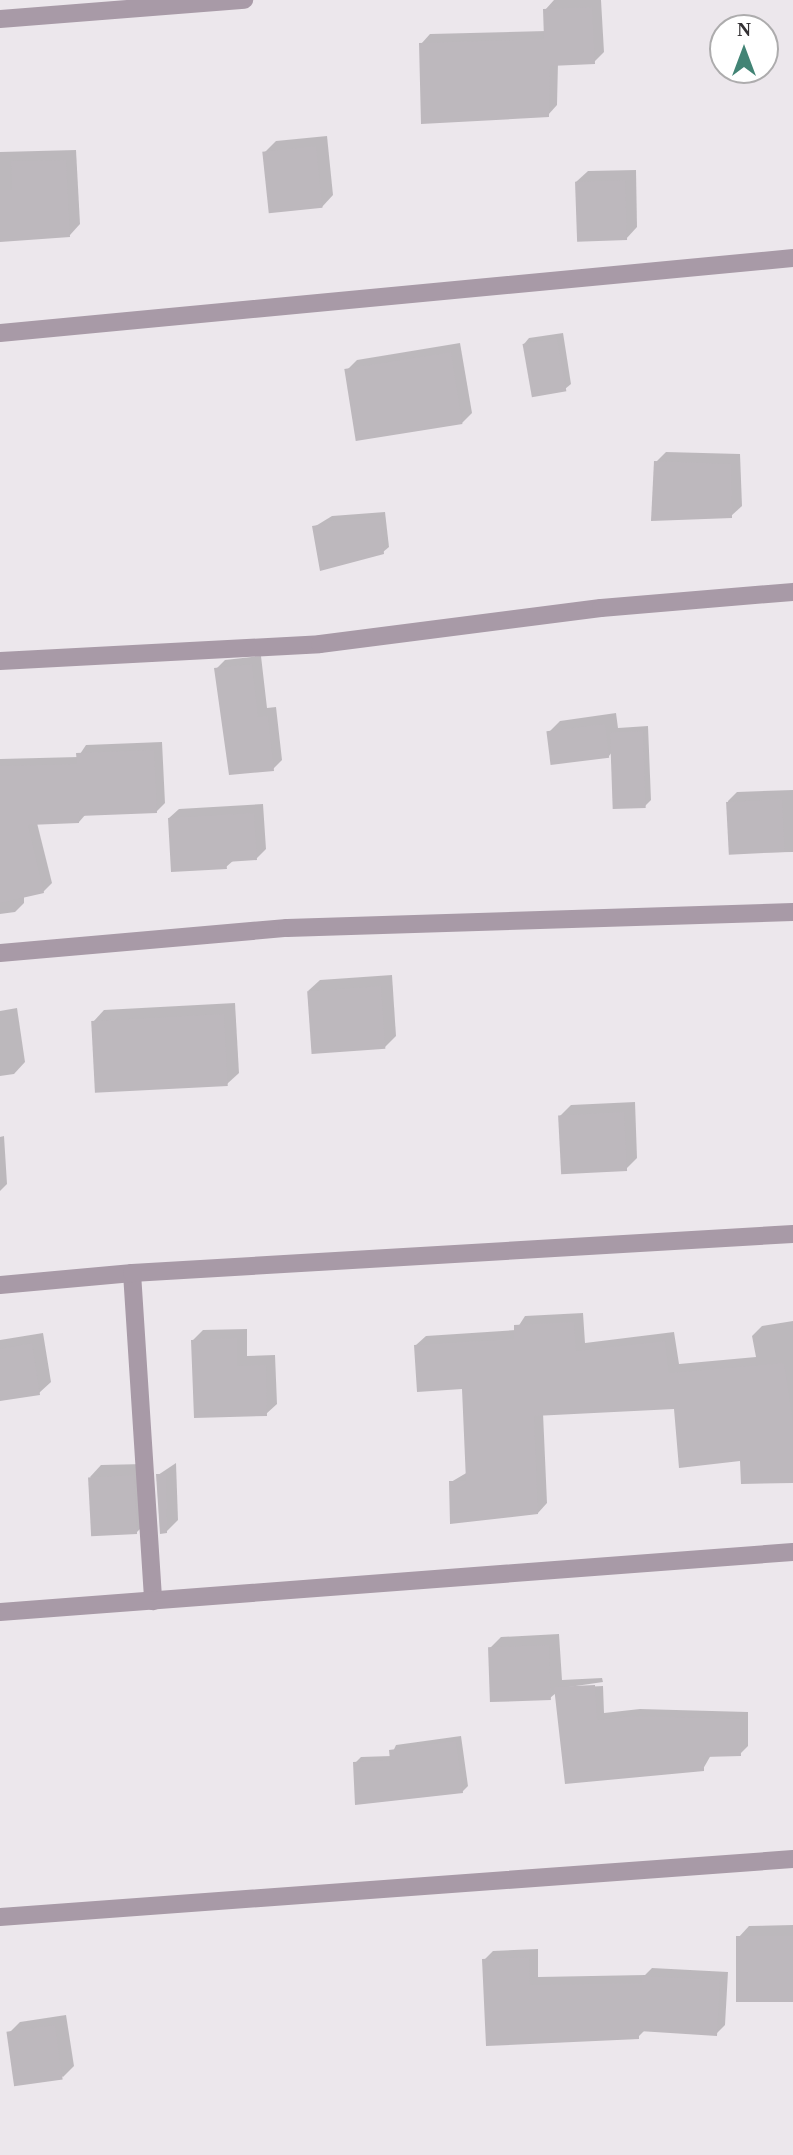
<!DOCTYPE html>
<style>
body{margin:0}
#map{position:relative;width:793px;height:2155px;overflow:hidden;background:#ece7ec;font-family:Georgia,serif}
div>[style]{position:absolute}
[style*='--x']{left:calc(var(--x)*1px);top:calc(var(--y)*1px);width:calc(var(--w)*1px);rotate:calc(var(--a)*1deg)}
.shadow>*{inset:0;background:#0003}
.building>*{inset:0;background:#bdb8bd;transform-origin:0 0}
.minor>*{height:18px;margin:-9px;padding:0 9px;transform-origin:9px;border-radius:9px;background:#a89aa7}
span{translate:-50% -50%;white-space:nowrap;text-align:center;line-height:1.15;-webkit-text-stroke:5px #fff;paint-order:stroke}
.north{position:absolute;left:709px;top:14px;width:70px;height:70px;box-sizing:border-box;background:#fff;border:2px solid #adacad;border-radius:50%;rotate:0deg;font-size:19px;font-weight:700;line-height:28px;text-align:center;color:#333033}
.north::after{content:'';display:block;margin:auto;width:24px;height:32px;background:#428475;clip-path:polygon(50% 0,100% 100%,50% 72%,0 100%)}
</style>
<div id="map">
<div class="shadow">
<i style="clip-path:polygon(554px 0,601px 0,604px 52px,594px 62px,558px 63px,557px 105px,548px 115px,421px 44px,430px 34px,546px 31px,545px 10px)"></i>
<i style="clip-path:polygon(327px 136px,333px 195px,322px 207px,264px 153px,276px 141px)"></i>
<i style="clip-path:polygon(76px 150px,80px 224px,70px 235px,0 239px,0 152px)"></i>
<i style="clip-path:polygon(636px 170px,637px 227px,626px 239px,576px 182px,588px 171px)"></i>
<i style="clip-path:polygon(563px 333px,571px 384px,565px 389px,524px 344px,529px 338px)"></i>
<i style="clip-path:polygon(460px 343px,472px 413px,462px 423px,347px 370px,357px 360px)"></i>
<i style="clip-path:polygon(666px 452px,740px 454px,742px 506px,731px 516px,656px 462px)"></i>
<i style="clip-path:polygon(385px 512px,389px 547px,383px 552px,314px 527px,332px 516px)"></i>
<i style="clip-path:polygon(261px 656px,267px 708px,276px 707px,282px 760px,273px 769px,216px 669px,225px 660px)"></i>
<i style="clip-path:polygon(616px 713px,618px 728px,648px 726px,651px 800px,645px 806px,612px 752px,609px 756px,549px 732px,560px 721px)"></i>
<i style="clip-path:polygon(162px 742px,165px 803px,156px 812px,86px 814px,79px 822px,37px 823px,52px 883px,43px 892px,24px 896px,24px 903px,15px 912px,0 914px,0 759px,78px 757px,86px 745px)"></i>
<i style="clip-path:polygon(793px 790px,793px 852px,730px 853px,728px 801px,737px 792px)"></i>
<i style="clip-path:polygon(263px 804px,266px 849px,257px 858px,234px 860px,226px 867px,169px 818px,179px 809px)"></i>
<i style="clip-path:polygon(392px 975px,396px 1036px,384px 1048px,308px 991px,320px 980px)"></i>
<i style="clip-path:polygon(235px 1003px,239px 1073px,227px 1084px,93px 1022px,104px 1010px)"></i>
<i style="clip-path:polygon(17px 1008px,25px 1062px,14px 1074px,0 1076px,0 1011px)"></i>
<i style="clip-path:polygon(635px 1102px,637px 1158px,626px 1169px,560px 1116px,571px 1105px)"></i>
<i style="clip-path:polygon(4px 1136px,7px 1184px,0 1191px,0 1137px)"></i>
<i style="clip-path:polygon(583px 1313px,585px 1343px,674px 1332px,679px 1364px,756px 1357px,752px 1336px,762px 1326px,793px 1321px,793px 1481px,742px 1459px,676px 1407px,543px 1413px,547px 1503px,538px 1513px,451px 1482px,468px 1472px,464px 1388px,416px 1345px,426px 1336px,516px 1330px,525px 1316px)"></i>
<i style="clip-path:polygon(247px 1329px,247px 1356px,275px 1355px,277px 1404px,266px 1414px,193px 1340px,203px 1330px)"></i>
<i style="clip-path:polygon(43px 1333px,51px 1382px,39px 1393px,0 1400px,0 1412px,0 1340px)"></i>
<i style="clip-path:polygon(176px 1463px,178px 1520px,166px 1532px,158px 1475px)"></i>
<i style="clip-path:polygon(144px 1464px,148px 1521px,137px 1532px,90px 1477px,101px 1465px)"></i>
<i style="clip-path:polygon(559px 1634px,562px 1680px,602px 1678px,603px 1682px,562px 1688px,603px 1686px,604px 1713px,640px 1709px,748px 1712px,748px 1746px,740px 1754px,711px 1755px,703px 1769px,566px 1782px,556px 1693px,550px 1698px,489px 1649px,501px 1637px)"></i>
<i style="clip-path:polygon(461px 1736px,468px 1786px,462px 1792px,355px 1763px,361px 1757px,391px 1756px,396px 1745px)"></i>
<i style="clip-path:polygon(793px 1925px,793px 2000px,738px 1938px,749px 1926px)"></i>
<i style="clip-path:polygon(538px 1949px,538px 1977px,645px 1975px,652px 1968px,728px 1972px,725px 2025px,716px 2034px,645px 2030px,638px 2037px,488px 2045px,484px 1960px,493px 1951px)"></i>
<i style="clip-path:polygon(66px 2015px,74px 2066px,63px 2077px,8px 2034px,20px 2022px)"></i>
</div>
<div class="building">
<i style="clip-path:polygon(592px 7px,595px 64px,550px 66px,549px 117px,421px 124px,419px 43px,544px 39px,543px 9px)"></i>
<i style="left:316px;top:146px;width:62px;height:54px;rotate:84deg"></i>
<i style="clip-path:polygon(66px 160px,70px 237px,0 242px,0 190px,12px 190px,11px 161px)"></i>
<i style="left:625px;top:180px;width:60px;height:50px;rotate:88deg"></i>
<i style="left:557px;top:338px;width:54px;height:35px;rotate:80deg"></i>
<i style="left:451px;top:352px;width:73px;height:108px;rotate:81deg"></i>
<i style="clip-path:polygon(654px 461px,731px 464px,732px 518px,651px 521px)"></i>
<i style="clip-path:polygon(380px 517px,384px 554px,320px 571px,312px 526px,325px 524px,324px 521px)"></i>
<i style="clip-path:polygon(252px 664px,258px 717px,268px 716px,274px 771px,229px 775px,214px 668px)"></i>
<i style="left:605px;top:724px;width:34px;height:59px;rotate:83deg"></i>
<i style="left:643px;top:731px;width:77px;height:33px;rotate:88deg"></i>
<i style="clip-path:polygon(154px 750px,157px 813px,79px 816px,79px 823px,28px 825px,44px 893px,0 903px,0 766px,77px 764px,76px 753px)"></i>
<i style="left:782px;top:799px;width:53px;height:56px;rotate:87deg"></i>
<i style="clip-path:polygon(254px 813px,257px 860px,226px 862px,227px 869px,171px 872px,168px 818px)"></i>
<i style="left:381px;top:986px;width:63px;height:74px;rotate:86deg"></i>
<i style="left:224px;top:1014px;width:72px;height:133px;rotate:87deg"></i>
<i style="left:624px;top:1112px;width:59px;height:66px;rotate:87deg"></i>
<i style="clip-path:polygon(574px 1322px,576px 1351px,665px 1341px,669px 1373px,784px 1363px,793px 1422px,793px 1483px,741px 1484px,740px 1461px,679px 1468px,674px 1409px,534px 1416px,538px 1514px,450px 1524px,449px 1481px,466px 1481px,462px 1389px,417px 1392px,414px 1345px,514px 1339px,514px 1325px)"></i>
<i style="clip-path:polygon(237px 1338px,237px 1366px,266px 1365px,267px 1416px,194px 1418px,191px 1340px)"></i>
<i style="clip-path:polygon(32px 1343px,40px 1395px,0 1401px,0 1349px)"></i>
<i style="clip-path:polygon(156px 1474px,166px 1474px,167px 1533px,160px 1534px)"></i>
<i style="left:134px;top:1475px;width:59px;height:46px;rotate:87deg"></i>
<i style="left:549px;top:1645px;width:55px;height:61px;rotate:88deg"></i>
<i style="clip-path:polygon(595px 1685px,597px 1720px,631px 1716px,740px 1719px,741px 1756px,704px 1757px,704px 1771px,565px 1784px,554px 1687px)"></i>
<i style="clip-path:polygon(456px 1741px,463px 1793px,355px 1805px,353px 1762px,390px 1760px,389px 1750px)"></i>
<i style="left:793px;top:1936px;width:66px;height:57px;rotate:90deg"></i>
<i style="clip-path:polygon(529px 1957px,530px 1985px,642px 1983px,642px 1976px,720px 1980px,717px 2036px,639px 2031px,639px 2039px,486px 2046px,482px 1959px)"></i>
<i style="left:55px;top:2025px;width:55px;height:49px;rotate:82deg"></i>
</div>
<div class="minor">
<i style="--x:0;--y:19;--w:245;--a:-4.5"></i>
<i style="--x:0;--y:333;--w:797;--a:-5.4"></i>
<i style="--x:0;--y:661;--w:320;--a:-3"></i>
<i style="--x:320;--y:644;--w:283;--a:-7.3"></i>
<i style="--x:601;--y:608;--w:193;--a:-4.8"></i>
<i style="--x:0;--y:953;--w:288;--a:-5"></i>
<i style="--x:287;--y:928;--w:506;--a:-1.81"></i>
<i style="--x:132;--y:1273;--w:329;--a:86.3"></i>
<i style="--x:0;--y:1285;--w:133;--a:-5.2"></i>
<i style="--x:132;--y:1273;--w:662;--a:-3.38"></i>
<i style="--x:0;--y:1612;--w:795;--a:-4.33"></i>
<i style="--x:0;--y:1917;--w:795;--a:-4.18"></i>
</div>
<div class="north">N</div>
</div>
